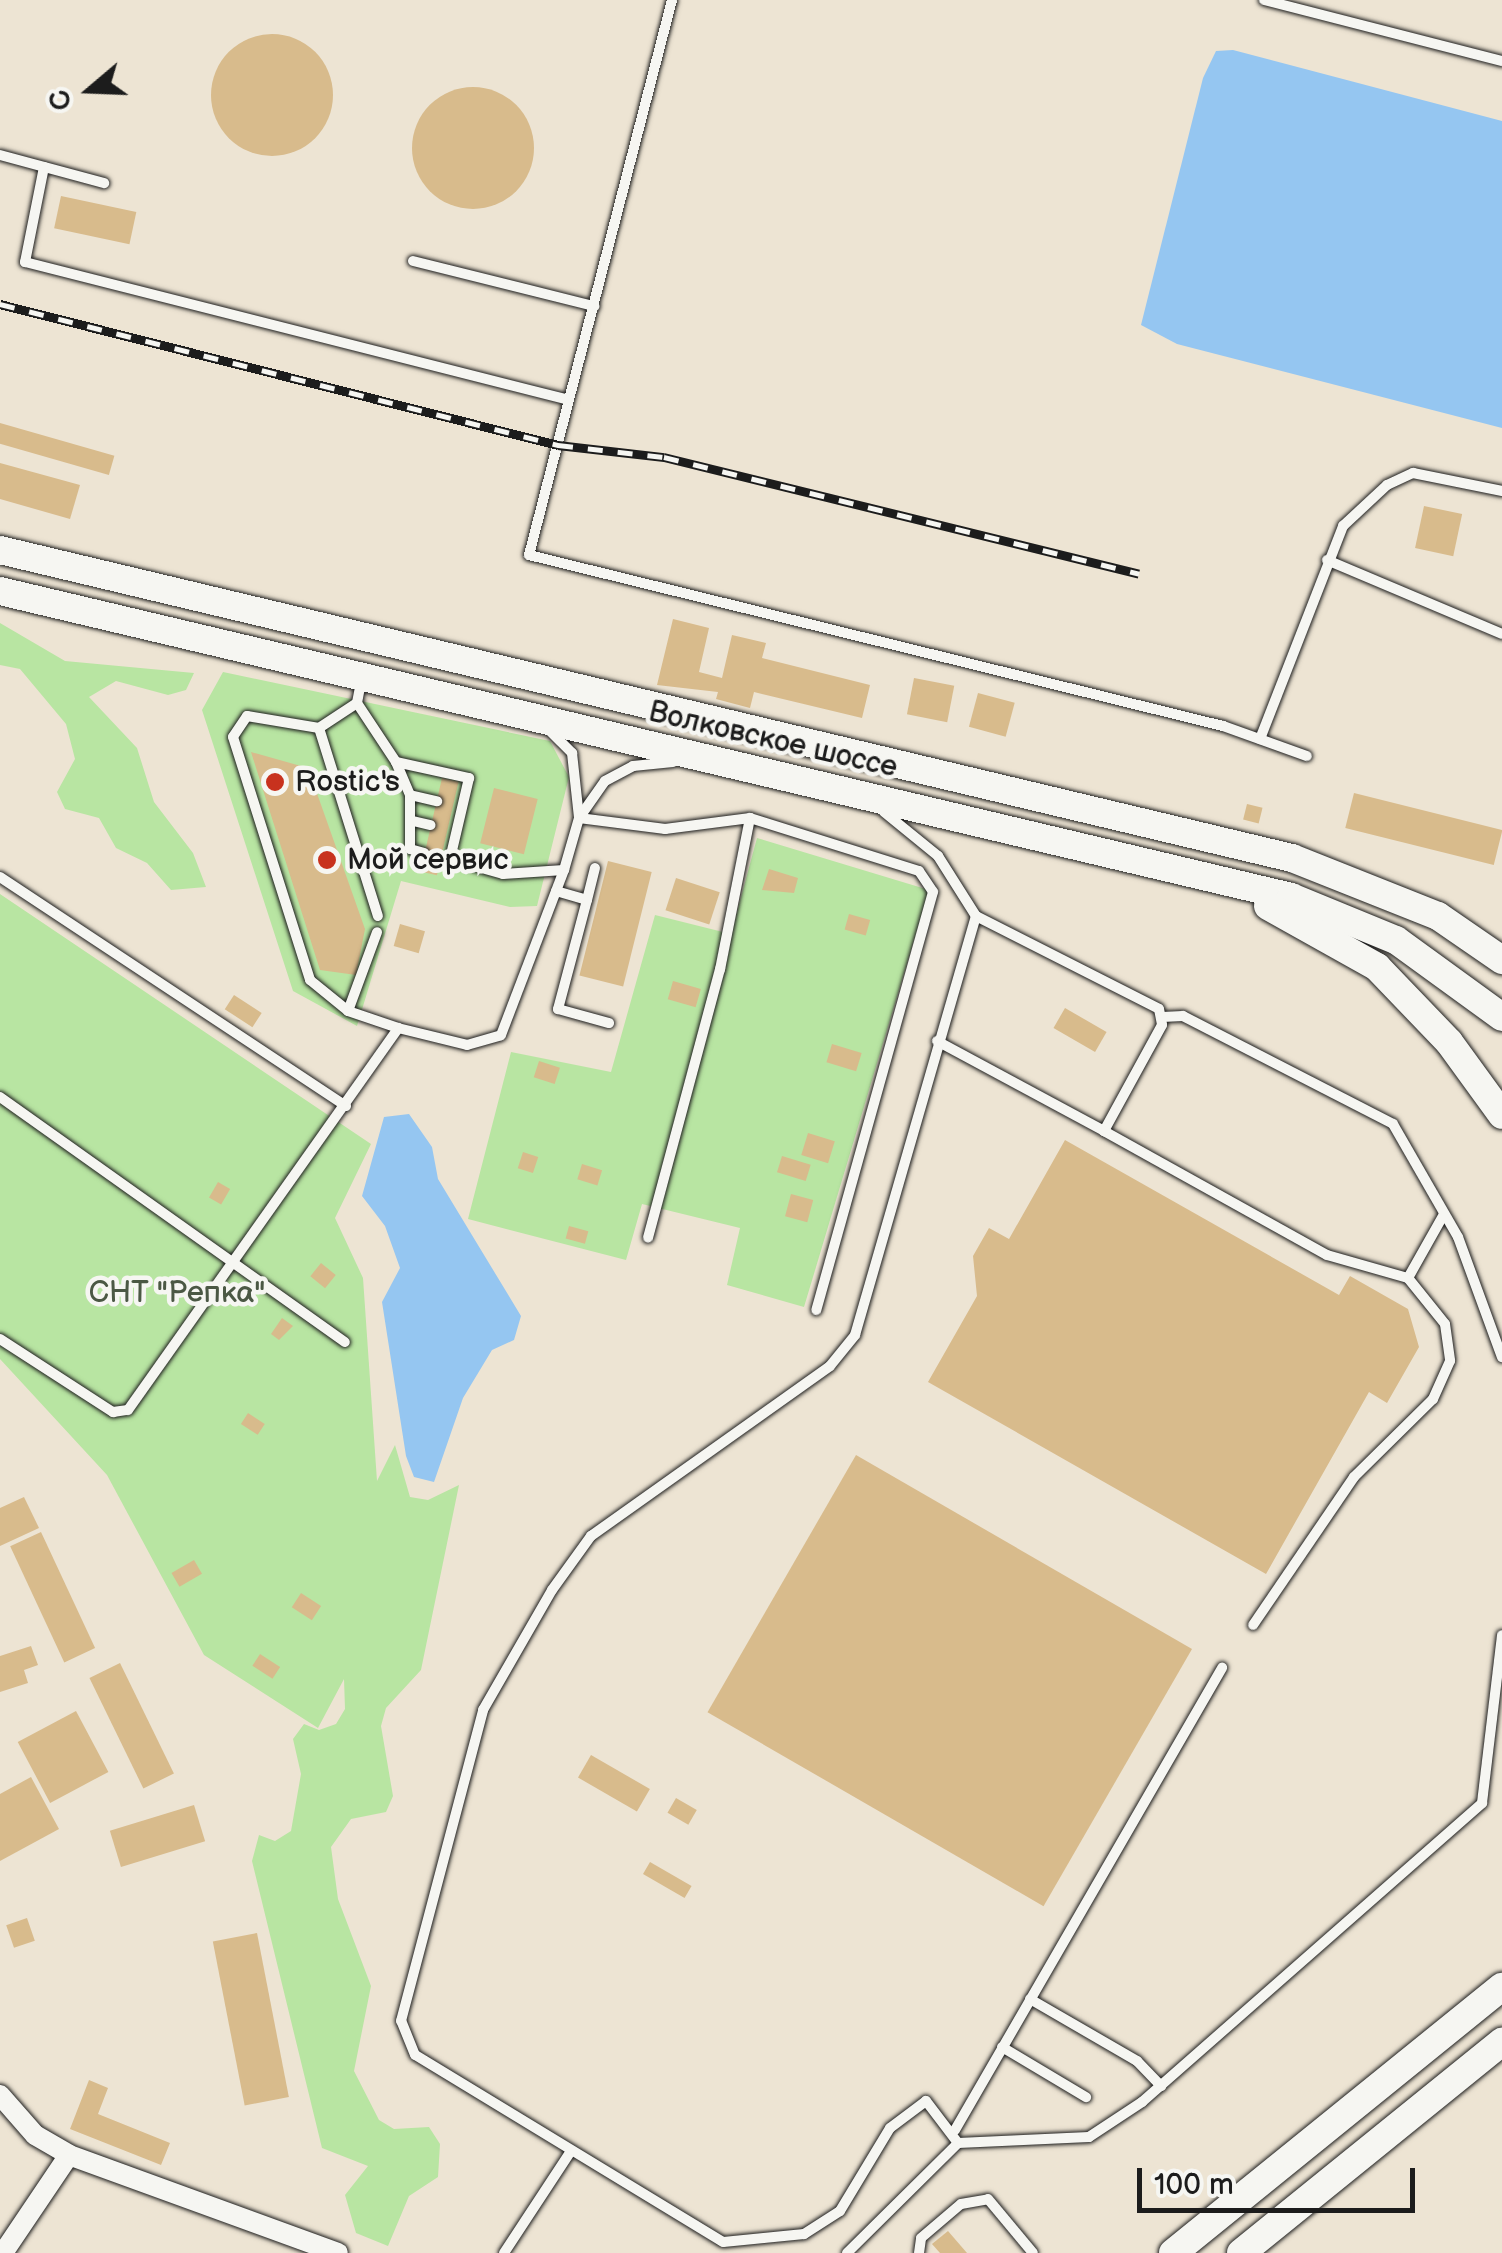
<!DOCTYPE html>
<meta charset="utf-8">
<style>
body{margin:0}
#map{position:relative;width:1502px;height:2253px;overflow:hidden;background:#ede4d3;font-family:"Balsamiq Sans",sans-serif}
div>[style]{position:absolute}
[style*='--x']{left:calc(var(--x)*1px);top:calc(var(--y)*1px);width:calc(var(--w)*1px);rotate:calc(var(--a)*1deg)}
.green>*{inset:0;background:#b8e5a2}
.water>*{inset:0;background:#95c6f1}
.building>*{inset:0;background:#d8bb8c;transform-origin:0 0}
.round{border-radius:50%}
.roads{filter:drop-shadow(0 0 2px #1c1c1c) drop-shadow(0 0 2px #1c1c1c)}
.service>*{height:10px;margin:-5px;padding:0 5px;transform-origin:5px;border-radius:5px;background:#f6f6f2}
.minor>*{height:20px;margin:-10px;padding:0 10px;transform-origin:10px;border-radius:10px;background:#f6f6f2}
.secondary>*{height:28px;margin:-14px;padding:0 14px;transform-origin:14px;border-radius:14px;background:#f6f6f2}
.rail>*{height:9px;margin-top:-4.5px;transform-origin:0;background:repeating-linear-gradient(90deg,#f6f6f2 0 15px,#1c1c1c 0 30px);box-sizing:border-box;border-block:2px solid #1c1c1c}
.dots>*{width:28px;height:28px;translate:-50% -50%;box-sizing:border-box;border:5px solid #f6f6f2;border-radius:50%}
span{translate:-50% -50%;white-space:nowrap;text-align:center;line-height:1.15;-webkit-text-stroke:9px #f6f6f2;paint-order:stroke}
.street-label{font-size:30px;color:#1c1c1c}
.poi-label{font-size:30px;color:#1c1c1c}
.left{translate:0 -50%;text-align:left}
.park-label{font-size:30px;color:#4b5844}
.north{position:absolute;left:40px;top:40px;width:100px;height:100px;-webkit-text-stroke:8px #f6f6f2;paint-order:stroke;rotate:251deg;font-size:28px;font-weight:700;line-height:40px;text-align:center;color:#1c1c1c}
.north::after{content:'';display:block;margin:auto;width:35px;height:45px;background:#1c1c1c;clip-path:polygon(50% 0,100% 100%,50% 72%,0 100%)}
.scale{position:absolute;left:1137px;top:2168px;width:278px;height:45px;box-sizing:border-box;border:5px solid #1c1c1c;border-top:0;padding-left:12px;font-size:30px;line-height:35px;white-space:nowrap;color:#1c1c1c;-webkit-text-stroke:8px #f6f6f2;paint-order:stroke}
</style>
<div id="map">
<div class="green">
<i style="clip-path:polygon(0 623px,65px 661px,194px 673px,186px 690px,168px 695px,116px 681px,89px 697px,137px 748px,154px 802px,193px 853px,206px 887px,171px 890px,147px 863px,116px 848px,99px 818px,65px 809px,57px 792px,75px 759px,66px 724px,20px 669px,0 665px)"></i>
<i style="clip-path:polygon(223px 672px,550px 741px,569px 777px,537px 906px,510px 907px,401px 881px,357px 1026px,293px 991px,202px 710px)"></i>
<i style="clip-path:polygon(757px 838px,929px 890px,804px 1307px,727px 1285px,740px 1228px,642px 1204px,626px 1260px,468px 1219px,511px 1052px,611px 1072px,655px 915px,731px 934px)"></i>
<i style="clip-path:polygon(0 894px,371px 1144px,335px 1218px,363px 1278px,377px 1481px,395px 1445px,410px 1497px,428px 1500px,459px 1485px,421px 1670px,386px 1708px,381px 1726px,393px 1796px,386px 1812px,351px 1819px,331px 1847px,338px 1899px,371px 1986px,354px 2071px,379px 2120px,394px 2129px,429px 2127px,440px 2144px,438px 2177px,409px 2196px,388px 2246px,356px 2233px,345px 2195px,368px 2166px,322px 2148px,252px 1861px,259px 1835px,275px 1841px,291px 1831px,301px 1774px,293px 1739px,304px 1724px,319px 1730px,336px 1724px,345px 1709px,344px 1679px,318px 1728px,204px 1655px,107px 1475px,0 1359px)"></i>
</div>
<div class="water">
<i style="clip-path:polygon(1233px 50px,1502px 121px,1502px 428px,1177px 344px,1141px 325px,1203px 78px,1216px 51px)"></i>
<i style="clip-path:polygon(409px 1114px,432px 1147px,438px 1179px,521px 1316px,514px 1340px,492px 1350px,463px 1398px,434px 1482px,414px 1477px,406px 1456px,382px 1302px,400px 1268px,385px 1226px,362px 1196px,384px 1117px)"></i>
</div>
<div class="building">
<i class="round" style="left:211px;top:34px;width:122px;height:122px"></i>
<i class="round" style="left:412px;top:87px;width:122px;height:122px"></i>
<i style="left:61px;top:196px;width:77px;height:33px;rotate:12deg"></i>
<i style="left:0;top:423px;width:119px;height:20px;rotate:16deg"></i>
<i style="clip-path:polygon(0 463px,80px 485px,70px 519px,0 499px)"></i>
<i style="left:1424px;top:506px;width:39px;height:43px;rotate:12deg"></i>
<i style="clip-path:polygon(673px 619px,709px 628px,699px 672px,722px 678px,732px 635px,766px 643px,762px 658px,870px 685px,862px 718px,754px 692px,750px 708px,716px 699px,718px 692px,657px 685px)"></i>
<i style="left:914px;top:678px;width:41px;height:37px;rotate:11deg"></i>
<i style="left:978px;top:693px;width:38px;height:35px;rotate:15deg"></i>
<i style="clip-path:polygon(251px 752px,308px 768px,365px 929px,356px 975px,320px 970px)"></i>
<i style="left:442px;top:778px;width:17px;height:96px;rotate:13deg"></i>
<i style="left:494px;top:788px;width:45px;height:57px;rotate:14deg"></i>
<i style="left:1354px;top:793px;width:153px;height:36px;rotate:14deg"></i>
<i style="left:1247px;top:804px;width:16px;height:16px;rotate:14deg"></i>
<i style="left:608px;top:861px;width:45px;height:118px;rotate:14deg"></i>
<i style="clip-path:polygon(769px 869px,798px 878px,794px 893px,762px 890px)"></i>
<i style="left:676px;top:878px;width:46px;height:34px;rotate:18deg"></i>
<i style="left:849px;top:914px;width:22px;height:16px;rotate:16deg"></i>
<i style="left:400px;top:924px;width:26px;height:23px;rotate:16deg"></i>
<i style="left:673px;top:981px;width:29px;height:19px;rotate:16deg"></i>
<i style="left:234px;top:995px;width:33px;height:17px;rotate:33deg"></i>
<i style="left:1065px;top:1008px;width:48px;height:23px;rotate:30deg"></i>
<i style="left:832px;top:1044px;width:31px;height:19px;rotate:17deg"></i>
<i style="left:539px;top:1061px;width:22px;height:17px;rotate:18deg"></i>
<i style="left:808px;top:1133px;width:28px;height:23px;rotate:17deg"></i>
<i style="clip-path:polygon(1065px 1140px,1339px 1295px,1350px 1276px,1408px 1309px,1419px 1347px,1387px 1403px,1369px 1392px,1266px 1574px,928px 1382px,977px 1296px,973px 1256px,989px 1228px,1009px 1239px)"></i>
<i style="left:523px;top:1152px;width:16px;height:17px;rotate:18deg"></i>
<i style="left:782px;top:1156px;width:30px;height:17px;rotate:17deg"></i>
<i style="left:582px;top:1164px;width:21px;height:16px;rotate:17deg"></i>
<i style="left:218px;top:1182px;width:14px;height:18px;rotate:30deg"></i>
<i style="left:791px;top:1194px;width:23px;height:23px;rotate:15deg"></i>
<i style="left:569px;top:1226px;width:20px;height:13px;rotate:15deg"></i>
<i style="left:321px;top:1263px;width:19px;height:17px;rotate:39deg"></i>
<i style="clip-path:polygon(282px 1318px,293px 1326px,279px 1340px,271px 1334px)"></i>
<i style="left:248px;top:1413px;width:20px;height:13px;rotate:33deg"></i>
<i style="left:856px;top:1455px;width:388px;height:297px;rotate:30deg"></i>
<i style="clip-path:polygon(24px 1497px,39px 1528px,0 1546px,0 1508px)"></i>
<i style="left:41px;top:1532px;width:128px;height:34px;rotate:65deg"></i>
<i style="left:194px;top:1560px;width:16px;height:26px;rotate:60deg"></i>
<i style="left:301px;top:1593px;width:24px;height:17px;rotate:33deg"></i>
<i style="clip-path:polygon(31px 1646px,38px 1665px,24px 1670px,28px 1683px,0 1692px,0 1656px)"></i>
<i style="left:260px;top:1654px;width:24px;height:14px;rotate:33deg"></i>
<i style="left:120px;top:1663px;width:123px;height:34px;rotate:64deg"></i>
<i style="left:76px;top:1711px;width:69px;height:66px;rotate:62deg"></i>
<i style="left:591px;top:1755px;width:68px;height:26px;rotate:30deg"></i>
<i style="clip-path:polygon(31px 1777px,59px 1829px,0 1861px,0 1794px)"></i>
<i style="left:676px;top:1798px;width:24px;height:17px;rotate:30deg"></i>
<i style="left:194px;top:1805px;width:38px;height:88px;rotate:73deg"></i>
<i style="left:650px;top:1862px;width:48px;height:14px;rotate:30deg"></i>
<i style="left:27px;top:1918px;width:24px;height:22px;rotate:71deg"></i>
<i style="left:257px;top:1933px;width:167px;height:45px;rotate:79deg"></i>
<i style="clip-path:polygon(89px 2080px,108px 2088px,98px 2114px,170px 2143px,161px 2165px,70px 2129px)"></i>
<i style="clip-path:polygon(948px 2231px,967px 2253px,940px 2253px,932px 2244px)"></i>
</div>
<div class="roads">
<div class="service">
<i style="--x:672;--y:0;--w:573;--a:104.45"></i>
<i style="--x:529;--y:555;--w:715;--a:13.84"></i>
<i style="--x:1223;--y:726;--w:89;--a:19.7"></i>
<i style="--x:1264;--y:0;--w:246;--a:14.4"></i>
<i style="--x:0;--y:155;--w:108;--a:15.1"></i>
<i style="--x:44;--y:167;--w:97;--a:101.3"></i>
<i style="--x:25;--y:262;--w:561;--a:14.23"></i>
<i style="--x:413;--y:261;--w:187;--a:14"></i>
<i style="--x:1327;--y:560;--w:190;--a:22.9"></i>
<i style="--x:362;--y:677;--w:26;--a:101"></i>
<i style="--x:357;--y:703;--w:71;--a:56.5"></i>
<i style="--x:396;--y:762;--w:75;--a:12.4"></i>
<i style="--x:469;--y:778;--w:83;--a:103.2"></i>
<i style="--x:450;--y:859;--w:55;--a:15.8"></i>
<i style="--x:503;--y:874;--w:61;--a:-3.8"></i>
<i style="--x:564;--y:870;--w:54;--a:-73.9"></i>
<i style="--x:579;--y:818;--w:45;--a:-54.9"></i>
<i style="--x:605;--y:781;--w:32;--a:-28"></i>
<i style="--x:633;--y:766;--w:40;--a:-5.7"></i>
<i style="--x:357;--y:703;--w:45;--a:146.7"></i>
<i style="--x:319;--y:728;--w:73;--a:-170.5"></i>
<i style="--x:247;--y:716;--w:25;--a:124"></i>
<i style="--x:233;--y:737;--w:255;--a:72.4"></i>
<i style="--x:310;--y:980;--w:49;--a:39.2"></i>
<i style="--x:348;--y:1011;--w:53;--a:18.8"></i>
<i style="--x:319;--y:728;--w:197;--a:72.6"></i>
<i style="--x:549;--y:730;--w:33;--a:45"></i>
<i style="--x:572;--y:753;--w:64;--a:83.8"></i>
<i style="--x:1260;--y:739;--w:229;--a:-68.7"></i>
<i style="--x:1343;--y:526;--w:60;--a:-43"></i>
<i style="--x:1387;--y:485;--w:29;--a:-25"></i>
<i style="--x:1413;--y:473;--w:91;--a:11.4"></i>
<i style="--x:396;--y:762;--w:36;--a:67"></i>
<i style="--x:410;--y:795;--w:54;--a:90"></i>
<i style="--x:410;--y:849;--w:15;--a:16"></i>
<i style="--x:410;--y:795;--w:28;--a:13"></i>
<i style="--x:884;--y:812;--w:70;--a:39.2"></i>
<i style="--x:938;--y:856;--w:71;--a:57.7"></i>
<i style="--x:976;--y:916;--w:205;--a:26.9"></i>
<i style="--x:1159;--y:1009;--w:16;--a:79"></i>
<i style="--x:1162;--y:1025;--w:121;--a:118.7"></i>
<i style="--x:1104;--y:1131;--w:255;--a:29.1"></i>
<i style="--x:1327;--y:1255;--w:84;--a:15.9"></i>
<i style="--x:1408;--y:1278;--w:59;--a:51.2"></i>
<i style="--x:1445;--y:1324;--w:37;--a:82"></i>
<i style="--x:1450;--y:1361;--w:42;--a:114.1"></i>
<i style="--x:1433;--y:1399;--w:111;--a:135.4"></i>
<i style="--x:1354;--y:1477;--w:179;--a:124.3"></i>
<i style="--x:579;--y:818;--w:87;--a:7.3"></i>
<i style="--x:665;--y:829;--w:86;--a:-7.4"></i>
<i style="--x:750;--y:818;--w:154;--a:101.2"></i>
<i style="--x:720;--y:969;--w:278;--a:105"></i>
<i style="--x:750;--y:818;--w:177;--a:17.4"></i>
<i style="--x:919;--y:871;--w:25;--a:56"></i>
<i style="--x:933;--y:892;--w:434;--a:105.6"></i>
<i style="--x:413;--y:821;--w:18;--a:13"></i>
<i style="--x:0;--y:877;--w:415;--a:33.5"></i>
<i style="--x:556;--y:891;--w:32;--a:16"></i>
<i style="--x:587;--y:900;--w:113;--a:104.9"></i>
<i style="--x:558;--y:1009;--w:53;--a:15.4"></i>
<i style="--x:587;--y:900;--w:33;--a:-76"></i>
<i style="--x:348;--y:1011;--w:84;--a:-69.8"></i>
<i style="--x:1162;--y:1017;--w:21;--a:-3"></i>
<i style="--x:1183;--y:1016;--w:236;--a:27.2"></i>
<i style="--x:1393;--y:1124;--w:130;--a:60.1"></i>
<i style="--x:1458;--y:1237;--w:128;--a:69.9"></i>
<i style="--x:937;--y:1041;--w:190;--a:28.3"></i>
<i style="--x:0;--y:1097;--w:423;--a:35.4"></i>
<i style="--x:1408;--y:1278;--w:73;--a:-60.6"></i>
<i style="--x:0;--y:1339;--w:135;--a:32.9"></i>
<i style="--x:113;--y:1412;--w:15;--a:-8"></i>
<i style="--x:128;--y:1410;--w:468;--a:-54.7"></i>
<i style="--x:398;--y:1028;--w:71;--a:13.8"></i>
<i style="--x:467;--y:1045;--w:35;--a:-16"></i>
<i style="--x:501;--y:1035;--w:177;--a:-69.1"></i>
<i style="--x:1030;--y:1999;--w:124;--a:30.1"></i>
<i style="--x:1137;--y:2061;--w:35;--a:46"></i>
<i style="--x:1002;--y:2047;--w:98;--a:30.8"></i>
<i style="--x:955;--y:2130;--w:534;--a:-59.98"></i>
<i style="--x:958;--y:2143;--w:53;--a:-127.3"></i>
<i style="--x:926;--y:2101;--w:45;--a:143.1"></i>
<i style="--x:890;--y:2128;--w:97;--a:121.1"></i>
<i style="--x:840;--y:2211;--w:43;--a:147.4"></i>
<i style="--x:804;--y:2234;--w:81;--a:174.4"></i>
<i style="--x:723;--y:2242;--w:360;--a:-148.7"></i>
<i style="--x:415;--y:2055;--w:37;--a:-112"></i>
<i style="--x:401;--y:2021;--w:322;--a:-75.2"></i>
<i style="--x:483;--y:1710;--w:138;--a:-60.1"></i>
<i style="--x:552;--y:1590;--w:67;--a:-54.2"></i>
<i style="--x:591;--y:1536;--w:293;--a:-35.4"></i>
<i style="--x:830;--y:1366;--w:40;--a:-51"></i>
<i style="--x:855;--y:1335;--w:436;--a:-73.9"></i>
<i style="--x:504;--y:2253;--w:122;--a:-56.7"></i>
<i style="--x:847;--y:2253;--w:156;--a:-44.7"></i>
<i style="--x:958;--y:2143;--w:131;--a:-2.6"></i>
<i style="--x:1089;--y:2137;--w:64;--a:-33.4"></i>
<i style="--x:1142;--y:2102;--w:453;--a:-41.3"></i>
<i style="--x:1482;--y:1803;--w:169;--a:-83.2"></i>
<i style="--x:919;--y:2253;--w:15;--a:-82"></i>
<i style="--x:921;--y:2238;--w:52;--a:-40.4"></i>
<i style="--x:961;--y:2204;--w:27;--a:-10"></i>
<i style="--x:988;--y:2199;--w:70;--a:50.2"></i>
</div>
<div class="minor">
<i style="--x:0;--y:2095;--w:53;--a:48.8"></i>
<i style="--x:35;--y:2135;--w:39;--a:30"></i>
<i style="--x:69;--y:2155;--w:286;--a:20"></i>
<i style="--x:3;--y:2253;--w:118;--a:-56"></i>
</div>
<div class="secondary">
<i style="--x:0;--y:550;--w:1328;--a:13.41"></i>
<i style="--x:1292;--y:858;--w:157;--a:21.7"></i>
<i style="--x:1438;--y:916;--w:78;--a:34.5"></i>
<i style="--x:0;--y:591;--w:1327;--a:13.33"></i>
<i style="--x:1291;--y:897;--w:113;--a:22.3"></i>
<i style="--x:1396;--y:940;--w:131;--a:36"></i>
<i style="--x:1268;--y:906;--w:125;--a:29.2"></i>
<i style="--x:1377;--y:967;--w:104;--a:46.2"></i>
<i style="--x:1449;--y:1042;--w:90;--a:54"></i>
<i style="--x:1173;--y:2253;--w:423;--a:-39"></i>
<i style="--x:1241;--y:2253;--w:336;--a:-39"></i>
</div>
</div>
<div class="rail">
<i style="--x:0;--y:304;--w:576;--a:14.18"></i>
<i style="--x:558;--y:445;--w:107;--a:6.5"></i>
<i style="--x:664;--y:457;--w:489;--a:13.8"></i>
</div>
<div class="dots">
<i style="left:275px;top:782px;background:#c8321e"></i>
<i style="left:327px;top:860px;background:#c8321e"></i>
</div>
<div class="street-label">
<span style="left:773px;top:740px;rotate:13deg">Волковское шоссе</span>
</div>
<div class="poi-label">
<span class="left" style="left:295px;top:782px">Rostic's</span>
<span class="left" style="left:347px;top:860px">Мой сервис</span>
</div>
<div class="park-label">
<span style="left:177px;top:1293px">СНТ "Репка"</span>
</div>
<div class="north">С</div>
<div class="scale">100 m</div>
</div>
